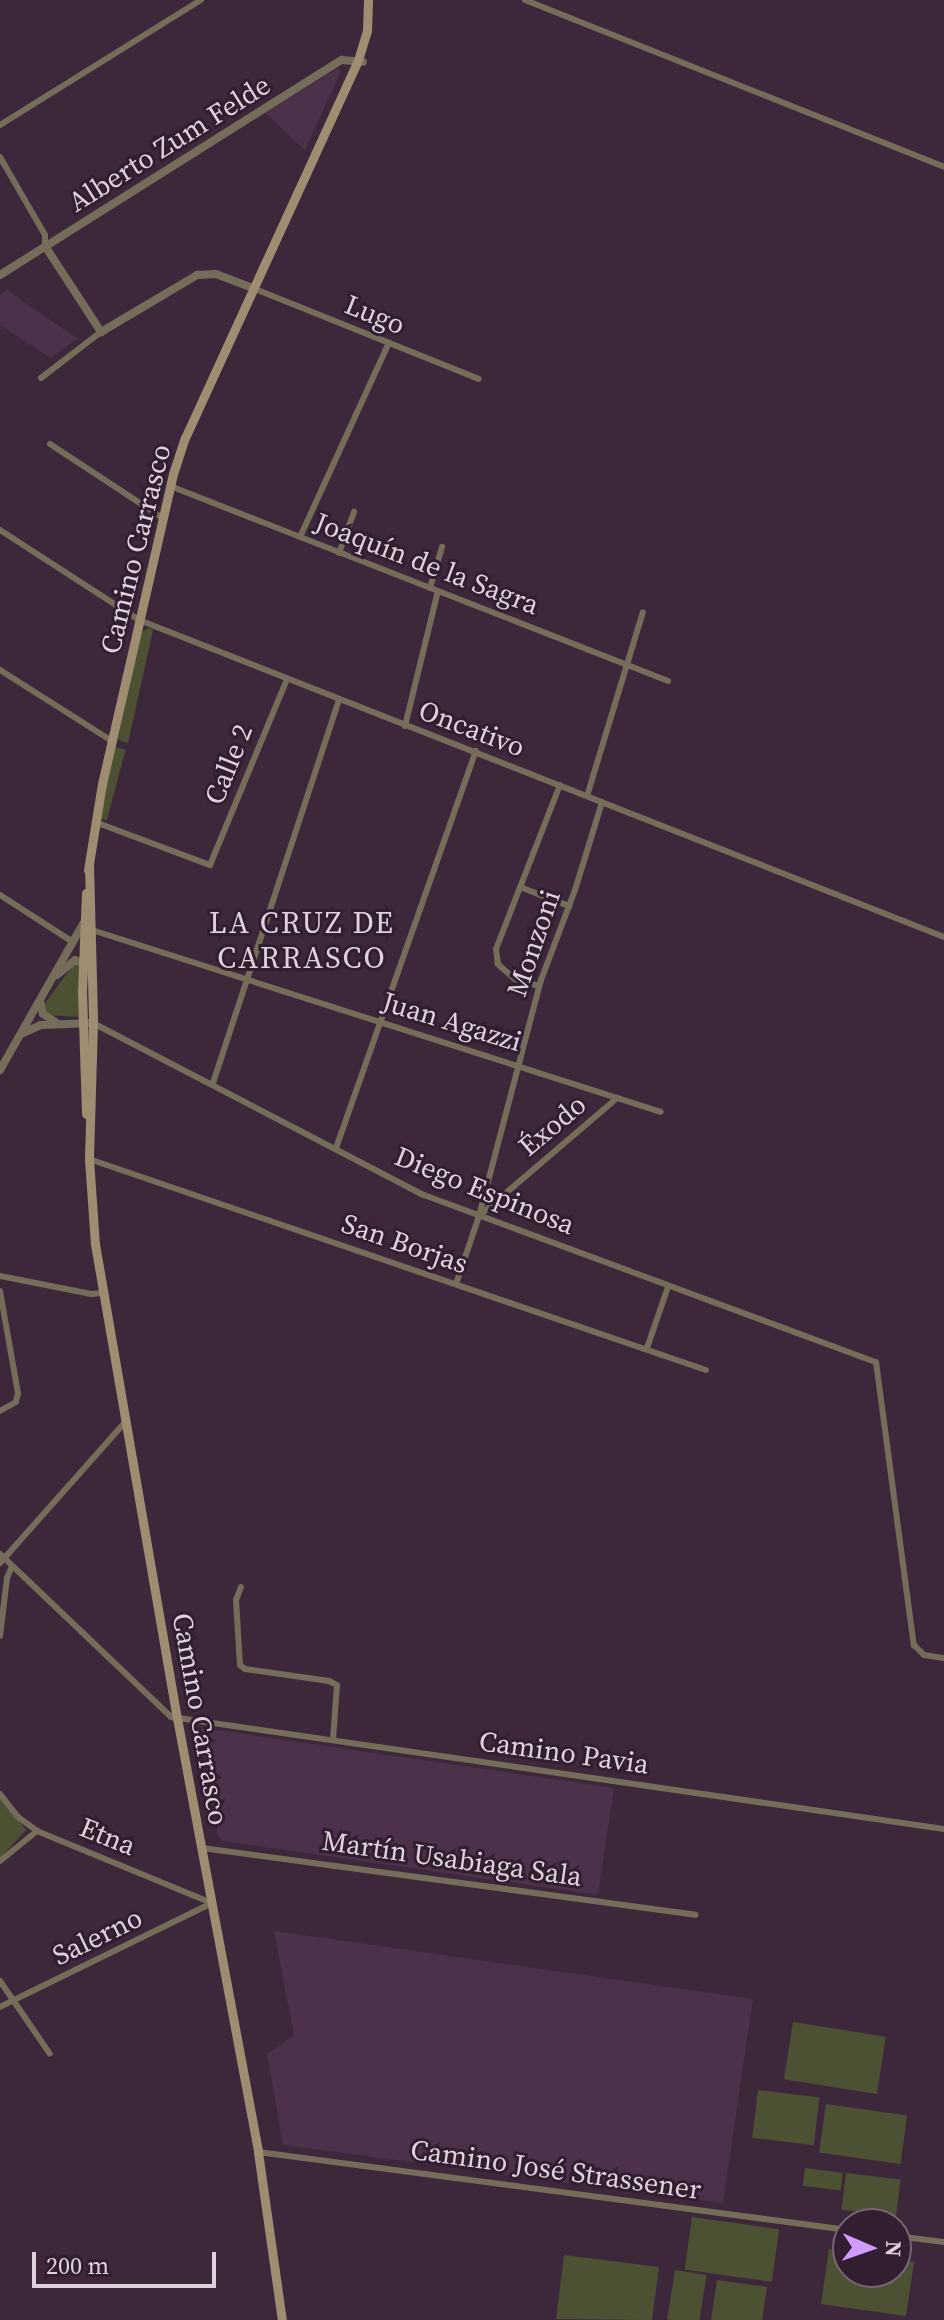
<!DOCTYPE html>
<meta charset="utf-8">
<style>
body{margin:0}
#map{position:relative;width:944px;height:2320px;overflow:hidden;background:#3d283b;font-family:"Source Serif 4",serif}
div>[style]{position:absolute}
[style*='--x']{left:calc(var(--x)*1px);top:calc(var(--y)*1px);width:calc(var(--w)*1px);rotate:calc(var(--a)*1deg)}
.built>*{inset:0;background:#4b3149}
.green>*{inset:0;background:#4d5133;transform-origin:0 0}
.minor>*{height:6px;margin:-3px;padding:0 3px;transform-origin:3px;border-radius:3px;background:#766c5a}
.tertiary>*{height:8px;margin:-4px;padding:0 4px;transform-origin:4px;border-radius:4px;background:#766c5a}
.secondary>*{height:9px;margin:-4.5px;padding:0 4.5px;transform-origin:4.5px;border-radius:4.5px;background:#9e8d70}
span{translate:-50% -50%;white-space:nowrap;text-align:center;line-height:1.15;-webkit-text-stroke:6px #321e31;paint-order:stroke}
.street-label{font-size:28px;color:#ded0dd}
.neighbourhood-label{font-size:30px;color:#ded0dd;letter-spacing:2px}
.north{position:absolute;left:832px;top:2208px;width:80px;height:80px;box-sizing:border-box;background:#321e31;border:2px solid #776576;border-radius:50%;rotate:92deg;font-size:22px;font-weight:700;line-height:32px;text-align:center;color:#ded0dd}
.north::after{content:'';display:block;margin:auto;width:28px;height:36px;background:#d09dff;clip-path:polygon(50% 0,100% 100%,50% 72%,0 100%)}
.scale{position:absolute;left:32px;top:2252px;width:184px;height:36px;box-sizing:border-box;border:4px solid #ded0dd;border-top:0;padding-left:10px;font-size:24px;line-height:28px;white-space:nowrap;color:#ded0dd;-webkit-text-stroke:6px #321e31;paint-order:stroke}
</style>
<div id="map">
<div class="built">
<i style="clip-path:polygon(338px 68px,341px 71px,305px 150px,265px 113px)"></i>
<i style="clip-path:polygon(7px 290px,69px 333px,78px 338px,51px 358px,0 325px,0 295px)"></i>
<i style="clip-path:polygon(203px 1728px,614px 1788px,598px 1895px,223px 1841px,218px 1835px,200px 1730px)"></i>
<i style="clip-path:polygon(274px 1931px,753px 1999px,723px 2203px,283px 2145px,267px 2054px,294px 2035px)"></i>
</div>
<div class="green">
<i style="clip-path:polygon(149px 628px,153px 630px,128px 743px,121px 741px,118px 739px,141px 632px)"></i>
<i style="left:115px;top:747px;width:11px;height:73px;rotate:15deg"></i>
<i style="clip-path:polygon(74px 964px,80px 965px,80px 1017px,47px 1015px,45px 1003px)"></i>
<i style="clip-path:polygon(0 1797px,26px 1830px,0 1858px)"></i>
<i style="left:793px;top:2022px;width:94px;height:58px;rotate:9deg"></i>
<i style="left:758px;top:2090px;width:62px;height:48px;rotate:7deg"></i>
<i style="left:826px;top:2104px;width:82px;height:49px;rotate:8deg"></i>
<i style="left:805px;top:2168px;width:38px;height:18px;rotate:7deg"></i>
<i style="left:846px;top:2173px;width:55px;height:37px;rotate:7deg"></i>
<i style="left:692px;top:2217px;width:88px;height:53px;rotate:8deg"></i>
<i style="clip-path:polygon(829px 2249px,848px 2252px,848px 2272px,896px 2272px,896px 2259px,914px 2262px,906px 2316px,821px 2304px)"></i>
<i style="clip-path:polygon(564px 2255px,659px 2267px,652px 2320px,556px 2319px)"></i>
<i style="left:675px;top:2270px;width:32px;height:50px;rotate:9deg"></i>
<i style="clip-path:polygon(717px 2280px,767px 2287px,762px 2320px,711px 2320px)"></i>
</div>
<div class="minor">
<i style="--x:525;--y:0;--w:451;--a:21.7"></i>
<i style="--x:0;--y:125;--w:237;--a:-31.9"></i>
<i style="--x:0;--y:157;--w:90;--a:60"></i>
<i style="--x:45;--y:235;--w:11;--a:90"></i>
<i style="--x:255;--y:289;--w:241;--a:21.9"></i>
<i style="--x:41;--y:378;--w:76;--a:-37.5"></i>
<i style="--x:50;--y:444;--w:133;--a:33.3"></i>
<i style="--x:170;--y:486;--w:535;--a:21.38"></i>
<i style="--x:0;--y:530;--w:166;--a:32.9"></i>
<i style="--x:139;--y:620;--w:865;--a:21.49"></i>
<i style="--x:300;--y:537;--w:213;--a:-65.4"></i>
<i style="--x:339;--y:553;--w:44;--a:-69.9"></i>
<i style="--x:430;--y:588;--w:43;--a:-73.7"></i>
<i style="--x:0;--y:670;--w:133;--a:32.4"></i>
<i style="--x:405;--y:726;--w:139;--a:-76.3"></i>
<i style="--x:587;--y:796;--w:192;--a:-73.1"></i>
<i style="--x:95;--y:822;--w:123;--a:20.5"></i>
<i style="--x:210;--y:865;--w:201;--a:-67.5"></i>
<i style="--x:520;--y:887;--w:53;--a:21.2"></i>
<i style="--x:0;--y:895;--w:87;--a:32.8"></i>
<i style="--x:92;--y:930;--w:597;--a:17.74"></i>
<i style="--x:539;--y:986;--w:25;--a:-164"></i>
<i style="--x:515;--y:979;--w:23;--a:-139"></i>
<i style="--x:498;--y:964;--w:15;--a:-98"></i>
<i style="--x:496;--y:949;--w:176;--a:-68.7"></i>
<i style="--x:93;--y:1023;--w:373;--a:27.5"></i>
<i style="--x:424;--y:1195;--w:482;--a:20.3"></i>
<i style="--x:876;--y:1362;--w:286;--a:82.4"></i>
<i style="--x:914;--y:1645;--w:14;--a:45"></i>
<i style="--x:924;--y:1655;--w:20;--a:9"></i>
<i style="--x:213;--y:1083;--w:403;--a:-71.8"></i>
<i style="--x:336;--y:1148;--w:421;--a:-70.6"></i>
<i style="--x:89;--y:1159;--w:652;--a:18.88"></i>
<i style="--x:479;--y:1216;--w:182;--a:-40.5"></i>
<i style="--x:0;--y:1276;--w:93;--a:11.2"></i>
<i style="--x:91;--y:1294;--w:12;--a:-5"></i>
<i style="--x:456;--y:1284;--w:72;--a:-71.3"></i>
<i style="--x:479;--y:1216;--w:244;--a:-75.3"></i>
<i style="--x:541;--y:980;--w:96;--a:-69.3"></i>
<i style="--x:575;--y:890;--w:92;--a:-72.9"></i>
<i style="--x:0;--y:1291;--w:104;--a:80"></i>
<i style="--x:18;--y:1393;--w:9;--a:103"></i>
<i style="--x:16;--y:1402;--w:18;--a:151"></i>
<i style="--x:647;--y:1348;--w:65;--a:-71"></i>
<i style="--x:0;--y:1554;--w:236;--a:43.6"></i>
<i style="--x:171;--y:1717;--w:781;--a:8.24"></i>
<i style="--x:0;--y:1563;--w:190;--a:-48.4"></i>
<i style="--x:241;--y:1587;--w:14;--a:111"></i>
<i style="--x:236;--y:1600;--w:65;--a:86.5"></i>
<i style="--x:240;--y:1665;--w:6;--a:39"></i>
<i style="--x:245;--y:1669;--w:85;--a:8.1"></i>
<i style="--x:329;--y:1681;--w:9;--a:27"></i>
<i style="--x:337;--y:1685;--w:55;--a:94.2"></i>
<i style="--x:0;--y:1636;--w:58;--a:-83.1"></i>
<i style="--x:7;--y:1578;--w:13;--a:-67"></i>
<i style="--x:0;--y:1794;--w:29;--a:52"></i>
<i style="--x:18;--y:1817;--w:24;--a:36"></i>
<i style="--x:37;--y:1831;--w:189;--a:22.4"></i>
<i style="--x:212;--y:1903;--w:236;--a:153.9"></i>
<i style="--x:202;--y:1848;--w:498;--a:7.7"></i>
<i style="--x:0;--y:1861;--w:48;--a:-39"></i>
<i style="--x:0;--y:1981;--w:88;--a:55.6"></i>
<i style="--x:258;--y:2152;--w:595;--a:7.53"></i>
<i style="--x:896;--y:2236;--w:48;--a:7.1"></i>
</div>
<div class="tertiary">
<i style="--x:45;--y:246;--w:103;--a:56.9"></i>
<i style="--x:101;--y:332;--w:112;--a:-30.7"></i>
<i style="--x:197;--y:275;--w:19;--a:-3"></i>
<i style="--x:216;--y:274;--w:42;--a:21"></i>
<i style="--x:0;--y:275;--w:404;--a:-32.2"></i>
<i style="--x:342;--y:60;--w:21;--a:5"></i>
<i style="--x:57;--y:975;--w:23;--a:-40"></i>
<i style="--x:75;--y:960;--w:13;--a:23"></i>
<i style="--x:40;--y:1001;--w:13;--a:77"></i>
<i style="--x:43;--y:1014;--w:17;--a:33"></i>
<i style="--x:23;--y:1033;--w:20;--a:-24"></i>
<i style="--x:41;--y:1025;--w:52;--a:-2.2"></i>
<i style="--x:0;--y:1070;--w:168;--a:-60.4"></i>
</div>
<div class="secondary">
<i style="--x:89;--y:865;--w:158;--a:88.5"></i>
<i style="--x:93;--y:1023;--w:136;--a:91.7"></i>
<i style="--x:89;--y:1159;--w:85;--a:86"></i>
<i style="--x:95;--y:1244;--w:481;--a:80.2"></i>
<i style="--x:177;--y:1718;--w:441;--a:79.4"></i>
<i style="--x:258;--y:2152;--w:170;--a:81.9"></i>
<i style="--x:88;--y:870;--w:87;--a:-80.8"></i>
<i style="--x:102;--y:784;--w:318;--a:-77.1"></i>
<i style="--x:173;--y:474;--w:38;--a:-72"></i>
<i style="--x:185;--y:438;--w:416;--a:-65.4"></i>
<i style="--x:358;--y:60;--w:31;--a:-73"></i>
<i style="--x:367;--y:30;--w:30;--a:-88"></i>
<i style="--x:86;--y:893;--w:98;--a:92.3"></i>
<i style="--x:82;--y:991;--w:123;--a:88.1"></i>
</div>
<div class="street-label">
<span style="left:169px;top:143px;rotate:-32deg">Alberto Zum Felde</span>
<span style="left:375px;top:314px;rotate:22deg">Lugo</span>
<span style="left:135px;top:549px;rotate:-76deg">Camino Carrasco</span>
<span style="left:427px;top:563px;rotate:21deg">Joaquín de la Sagra</span>
<span style="left:472px;top:728px;rotate:21deg">Oncativo</span>
<span style="left:228px;top:764px;rotate:-68deg">Calle 2</span>
<span style="left:533px;top:943px;rotate:-71deg">Monzoni</span>
<span style="left:452px;top:1021px;rotate:17deg">Juan Agazzi</span>
<span style="left:552px;top:1125px;rotate:-40deg">Éxodo</span>
<span style="left:485px;top:1190px;rotate:22deg">Diego Espinosa</span>
<span style="left:405px;top:1243px;rotate:19deg">San Borjas</span>
<span style="left:201px;top:1719px;rotate:80deg">Camino Carrasco</span>
<span style="left:564px;top:1752px;rotate:8deg">Camino Pavia</span>
<span style="left:108px;top:1836px;rotate:22deg">Etna</span>
<span style="left:452px;top:1858px;rotate:8deg">Martín Usabiaga Sala</span>
<span style="left:97px;top:1936px;rotate:-26deg">Salerno</span>
<span style="left:556px;top:2169px;rotate:8deg">Camino José Strassener</span>
</div>
<div class="neighbourhood-label">
<span style="left:302px;top:940px">LA CRUZ DE<br>CARRASCO</span>
</div>
<div class="north">N</div>
<div class="scale">200 m</div>
</div>
